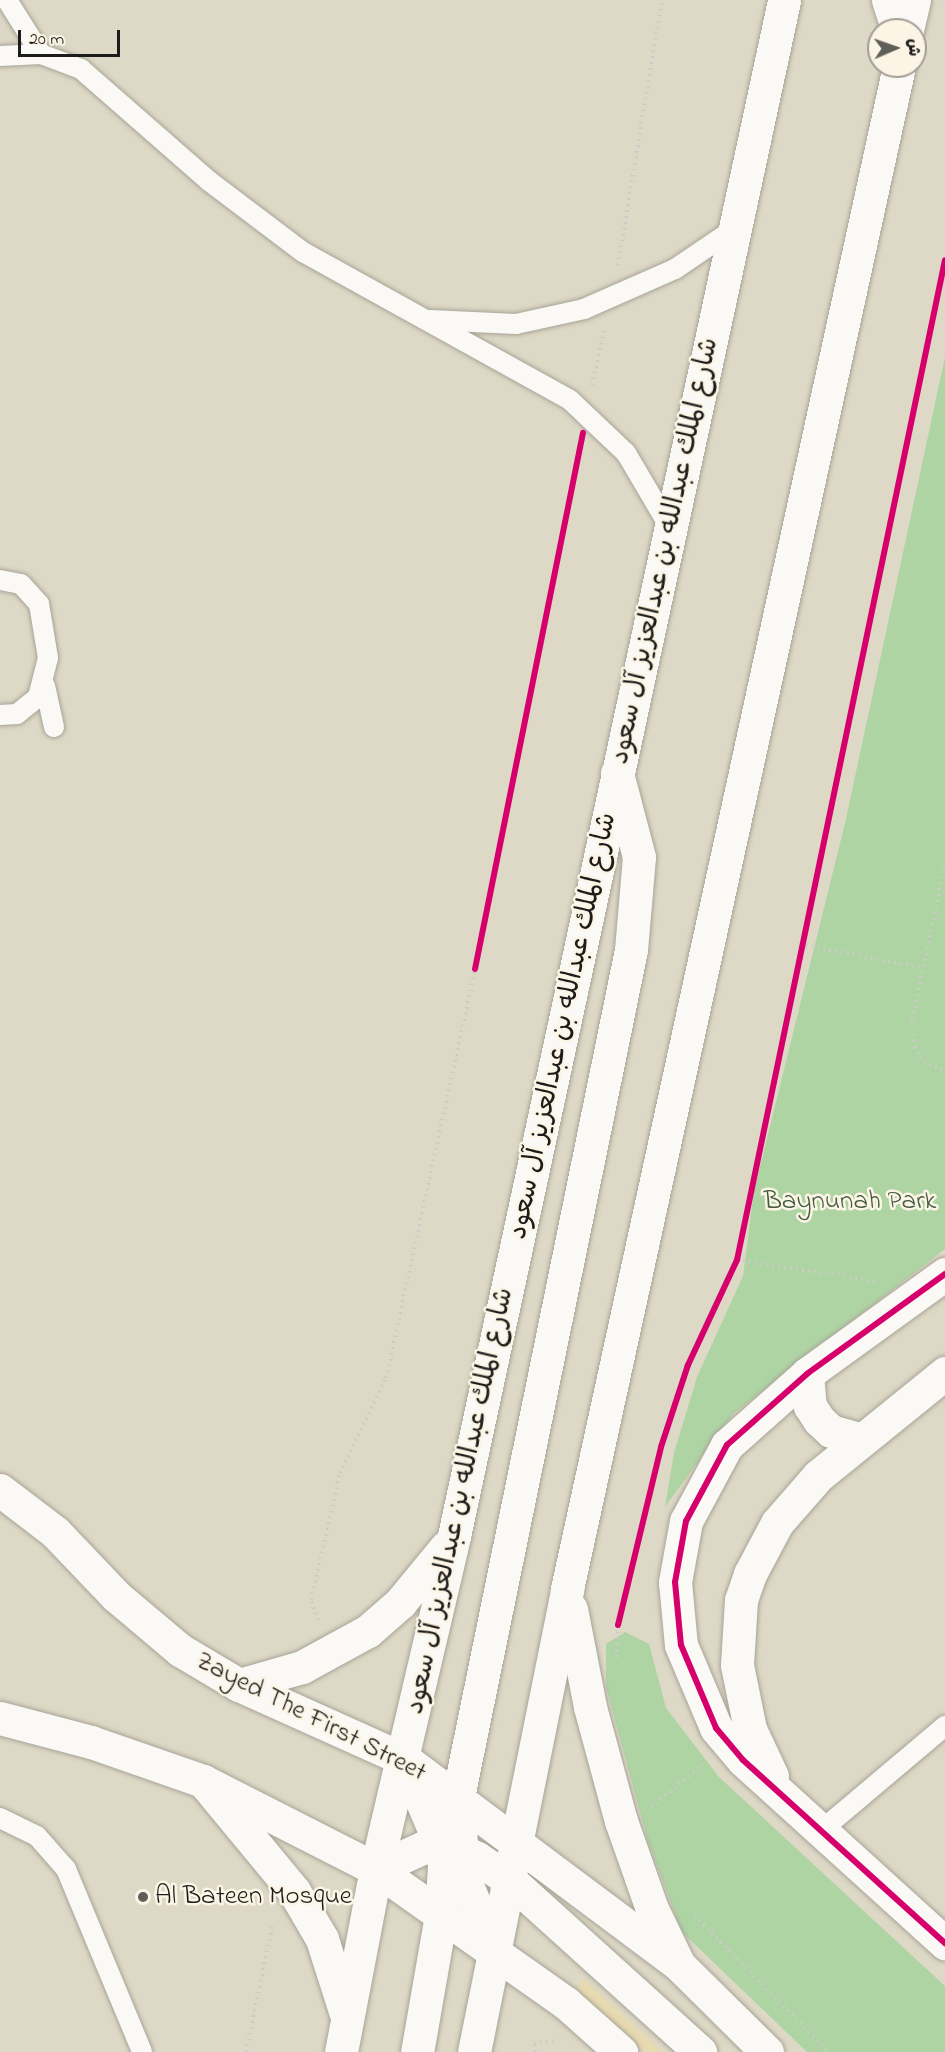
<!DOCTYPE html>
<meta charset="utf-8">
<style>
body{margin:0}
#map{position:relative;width:945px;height:2052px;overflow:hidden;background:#ded9c6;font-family:"Indie Flower","Playpen Sans Arabic",sans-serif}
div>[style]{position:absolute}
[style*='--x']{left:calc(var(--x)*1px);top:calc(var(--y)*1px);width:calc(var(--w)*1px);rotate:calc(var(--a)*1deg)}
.green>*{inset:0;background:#afd4a4}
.sand>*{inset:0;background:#e7dab0;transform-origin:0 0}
.path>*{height:4px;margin-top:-2px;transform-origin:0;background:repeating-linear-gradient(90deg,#cdcbc7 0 1.5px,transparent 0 6px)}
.roads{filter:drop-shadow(0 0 2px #a8a498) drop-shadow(0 0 2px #a8a498)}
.service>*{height:20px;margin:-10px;padding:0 10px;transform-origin:10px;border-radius:10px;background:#faf9f6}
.minor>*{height:33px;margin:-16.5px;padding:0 16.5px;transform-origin:16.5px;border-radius:16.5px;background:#faf9f6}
.secondary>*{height:33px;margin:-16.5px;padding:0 16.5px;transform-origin:16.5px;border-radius:16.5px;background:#faf9f6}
.cycleway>*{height:6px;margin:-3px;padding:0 3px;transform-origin:3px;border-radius:3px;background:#d6006c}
.dots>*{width:16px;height:16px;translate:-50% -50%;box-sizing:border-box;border:3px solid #fcf5e5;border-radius:50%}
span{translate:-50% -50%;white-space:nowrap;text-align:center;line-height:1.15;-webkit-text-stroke:5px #fcf5e5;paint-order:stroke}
.street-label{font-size:27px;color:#1c1c1c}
.park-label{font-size:27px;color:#425b42}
.poi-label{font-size:27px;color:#1c1c1c}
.left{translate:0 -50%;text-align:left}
.north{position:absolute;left:867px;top:18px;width:60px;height:60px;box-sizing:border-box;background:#fcf5e5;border:2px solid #a29e95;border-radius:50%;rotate:88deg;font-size:16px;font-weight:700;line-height:24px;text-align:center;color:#1c1c1c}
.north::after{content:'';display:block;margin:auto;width:21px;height:27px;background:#605e58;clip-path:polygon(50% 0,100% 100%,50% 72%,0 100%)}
.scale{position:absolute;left:18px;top:30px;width:102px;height:27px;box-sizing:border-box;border:3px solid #1c1c1c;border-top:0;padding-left:8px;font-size:18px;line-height:21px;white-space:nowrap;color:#1c1c1c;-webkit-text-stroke:4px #fcf5e5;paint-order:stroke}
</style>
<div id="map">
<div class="green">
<i style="clip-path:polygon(945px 357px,945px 1249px,733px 1414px,665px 1507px,674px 1453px,697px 1377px,743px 1276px,754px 1191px,845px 823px)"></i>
<i style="clip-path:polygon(625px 1632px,649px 1644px,666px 1708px,719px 1777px,945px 1986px,945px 2052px,807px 2052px,682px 1932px,648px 1841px,606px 1687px,606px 1644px)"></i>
</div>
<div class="sand">
<i style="left:584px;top:1979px;width:108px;height:12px;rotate:43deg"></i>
</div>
<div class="path">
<i style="--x:618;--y:265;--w:269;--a:-80.6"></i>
<i style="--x:592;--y:385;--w:58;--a:-77.2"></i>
<i style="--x:945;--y:865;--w:160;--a:101.9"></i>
<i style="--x:912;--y:1022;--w:25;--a:83"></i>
<i style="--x:915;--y:1047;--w:18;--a:61"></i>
<i style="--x:924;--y:1063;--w:22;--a:18"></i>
<i style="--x:800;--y:944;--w:125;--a:11"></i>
<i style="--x:737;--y:1260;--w:141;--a:8.6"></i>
<i style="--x:318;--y:1620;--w:21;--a:-109"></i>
<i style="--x:311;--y:1600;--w:130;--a:-77.1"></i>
<i style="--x:340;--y:1473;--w:106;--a:-64.2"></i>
<i style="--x:386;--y:1378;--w:419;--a:-77.7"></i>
<i style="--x:617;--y:1657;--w:32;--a:-88"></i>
<i style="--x:651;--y:1807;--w:67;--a:-39.6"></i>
<i style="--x:695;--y:1916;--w:191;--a:45.4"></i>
<i style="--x:246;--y:2052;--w:129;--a:-78.3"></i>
<i style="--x:535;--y:2052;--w:9;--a:-96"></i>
<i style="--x:534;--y:2043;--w:23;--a:-7"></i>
</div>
<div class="roads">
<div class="service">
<i style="--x:7;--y:0;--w:64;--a:57.8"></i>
<i style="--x:0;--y:56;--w:41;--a:-2.8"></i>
<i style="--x:41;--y:54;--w:43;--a:20.6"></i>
<i style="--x:81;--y:69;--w:170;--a:41.2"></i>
<i style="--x:209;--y:181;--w:118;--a:37.1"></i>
<i style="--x:303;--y:252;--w:305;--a:29"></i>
<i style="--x:570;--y:400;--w:77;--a:43.4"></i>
<i style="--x:626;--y:453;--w:85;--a:59.5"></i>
<i style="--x:430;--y:320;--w:86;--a:2.7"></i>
<i style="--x:516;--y:324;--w:70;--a:-12.4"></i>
<i style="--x:584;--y:309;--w:99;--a:-23.7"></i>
<i style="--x:675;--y:269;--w:71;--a:-34.1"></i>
<i style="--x:0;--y:580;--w:21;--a:11"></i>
<i style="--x:21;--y:584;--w:27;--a:48"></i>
<i style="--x:39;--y:604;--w:55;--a:80.5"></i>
<i style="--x:48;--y:658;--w:40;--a:104.4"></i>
<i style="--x:38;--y:697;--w:27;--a:141"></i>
<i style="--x:17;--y:714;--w:17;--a:177"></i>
<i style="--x:45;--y:686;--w:42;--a:77.6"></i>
<i style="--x:0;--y:1818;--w:41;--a:25.9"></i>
<i style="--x:37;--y:1836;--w:44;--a:48.7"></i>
<i style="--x:66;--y:1869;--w:198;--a:67.4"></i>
<i style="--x:823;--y:1829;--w:160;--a:-40.2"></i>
</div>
<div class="minor">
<i style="--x:945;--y:1274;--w:170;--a:144.1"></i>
<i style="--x:807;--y:1374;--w:107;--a:138.4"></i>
<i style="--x:727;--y:1445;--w:86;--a:118.3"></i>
<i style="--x:686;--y:1521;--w:62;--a:100.2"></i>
<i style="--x:675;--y:1582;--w:63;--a:84.6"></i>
<i style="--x:681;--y:1645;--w:90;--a:67.1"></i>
<i style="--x:716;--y:1728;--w:42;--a:49.8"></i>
<i style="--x:743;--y:1760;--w:273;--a:42.2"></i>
<i style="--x:807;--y:1374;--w:32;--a:85"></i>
<i style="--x:810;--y:1406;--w:17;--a:57"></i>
<i style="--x:819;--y:1420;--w:16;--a:43"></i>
<i style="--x:831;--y:1431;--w:32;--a:16"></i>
<i style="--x:0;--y:1490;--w:69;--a:37.4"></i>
<i style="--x:55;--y:1532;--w:88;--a:46.4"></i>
<i style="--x:116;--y:1596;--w:84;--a:40.2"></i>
<i style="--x:180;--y:1650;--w:69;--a:30.7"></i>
<i style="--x:239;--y:1685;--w:181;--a:24.2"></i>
<i style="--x:0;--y:1718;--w:94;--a:14.8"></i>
<i style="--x:91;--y:1742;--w:119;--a:19.2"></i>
<i style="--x:203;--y:1781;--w:194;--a:27"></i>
<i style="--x:772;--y:1776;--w:52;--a:-115.1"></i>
<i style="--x:750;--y:1729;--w:65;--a:-101.5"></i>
<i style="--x:737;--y:1665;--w:65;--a:-86.5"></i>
<i style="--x:741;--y:1600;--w:28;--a:-71"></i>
<i style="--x:750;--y:1574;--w:58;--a:-62.1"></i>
<i style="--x:777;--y:1523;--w:62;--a:-48.9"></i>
<i style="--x:818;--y:1476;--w:164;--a:-39"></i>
</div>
<div class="secondary">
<i style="--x:888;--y:0;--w:32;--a:72"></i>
<i style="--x:907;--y:30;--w:31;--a:-77"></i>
<i style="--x:571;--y:1609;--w:100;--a:79"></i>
<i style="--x:590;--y:1707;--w:118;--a:74.8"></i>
<i style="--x:621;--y:1821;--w:93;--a:70.6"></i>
<i style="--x:652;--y:1909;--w:58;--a:64.3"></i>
<i style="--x:239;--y:1685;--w:66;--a:-15.9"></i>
<i style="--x:302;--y:1667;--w:75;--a:-28.6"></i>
<i style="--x:368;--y:1631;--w:43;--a:-41.2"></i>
<i style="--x:400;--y:1603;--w:72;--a:-50.6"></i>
<i style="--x:404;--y:1759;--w:344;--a:36.8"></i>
<i style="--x:679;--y:1965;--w:124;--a:44.7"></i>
<i style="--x:404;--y:1759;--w:95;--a:67"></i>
<i style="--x:441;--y:1846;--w:20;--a:81"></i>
<i style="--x:444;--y:1866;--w:49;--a:93.5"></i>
<i style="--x:441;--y:1915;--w:139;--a:99.9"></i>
<i style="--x:203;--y:1781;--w:143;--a:50.4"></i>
<i style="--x:294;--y:1891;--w:56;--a:59.7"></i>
<i style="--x:322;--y:1939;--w:76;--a:72.3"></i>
<i style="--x:376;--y:1869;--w:53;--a:-24.6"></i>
<i style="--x:424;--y:1847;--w:34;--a:3"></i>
<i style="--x:458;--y:1849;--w:21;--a:25"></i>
<i style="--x:477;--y:1858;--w:41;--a:34.1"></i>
<i style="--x:511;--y:1881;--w:255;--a:42.1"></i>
<i style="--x:376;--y:1869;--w:232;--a:35.2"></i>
<i style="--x:566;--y:2003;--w:74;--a:41.7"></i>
<i style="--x:495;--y:1952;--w:82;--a:-112.8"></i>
<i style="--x:463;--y:1876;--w:79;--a:-93.6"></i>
<i style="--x:458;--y:1797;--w:864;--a:-78.46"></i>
<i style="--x:631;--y:950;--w:93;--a:-85.1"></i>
<i style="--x:639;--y:857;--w:87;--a:-104.7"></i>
<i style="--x:341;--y:2052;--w:186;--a:-79.2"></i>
<i style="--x:376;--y:1869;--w:342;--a:-76.8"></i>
<i style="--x:454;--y:1536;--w:1571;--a:-77.87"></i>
<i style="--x:474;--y:2052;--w:472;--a:-78.6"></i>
<i style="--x:567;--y:1589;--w:1559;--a:-77.7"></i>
</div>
</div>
<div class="cycleway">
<i style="--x:475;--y:969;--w:547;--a:-78.61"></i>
<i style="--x:945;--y:1274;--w:170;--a:144.1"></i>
<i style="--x:807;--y:1374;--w:107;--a:138.4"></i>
<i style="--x:727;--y:1445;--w:86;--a:118.3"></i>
<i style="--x:686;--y:1521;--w:62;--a:100.2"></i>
<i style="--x:675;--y:1582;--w:63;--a:84.6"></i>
<i style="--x:681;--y:1645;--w:90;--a:67.1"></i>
<i style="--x:716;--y:1728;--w:42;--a:49.8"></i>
<i style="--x:743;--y:1760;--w:273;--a:42.2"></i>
<i style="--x:618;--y:1625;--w:183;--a:-76.4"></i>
<i style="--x:661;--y:1447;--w:86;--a:-71.8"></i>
<i style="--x:688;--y:1365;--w:116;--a:-65"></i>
<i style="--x:737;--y:1260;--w:1021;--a:-78.25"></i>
</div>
<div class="dots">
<i style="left:143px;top:1897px;background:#605e58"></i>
</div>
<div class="street-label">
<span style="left:665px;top:551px;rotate:-78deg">شارع الملك عبدالله بن عبدالعزيز آل سعود</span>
<span style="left:563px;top:1026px;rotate:-78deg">شارع الملك عبدالله بن عبدالعزيز آل سعود</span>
<span style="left:460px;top:1501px;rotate:-78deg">شارع الملك عبدالله بن عبدالعزيز آل سعود</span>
<span style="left:311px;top:1717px;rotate:27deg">Zayed The First Street</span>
</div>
<div class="park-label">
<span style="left:850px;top:1202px">Baynunah Park</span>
</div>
<div class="poi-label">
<span class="left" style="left:155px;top:1897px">Al Bateen Mosque</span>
</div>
<div class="north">ش</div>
<div class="scale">20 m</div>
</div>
